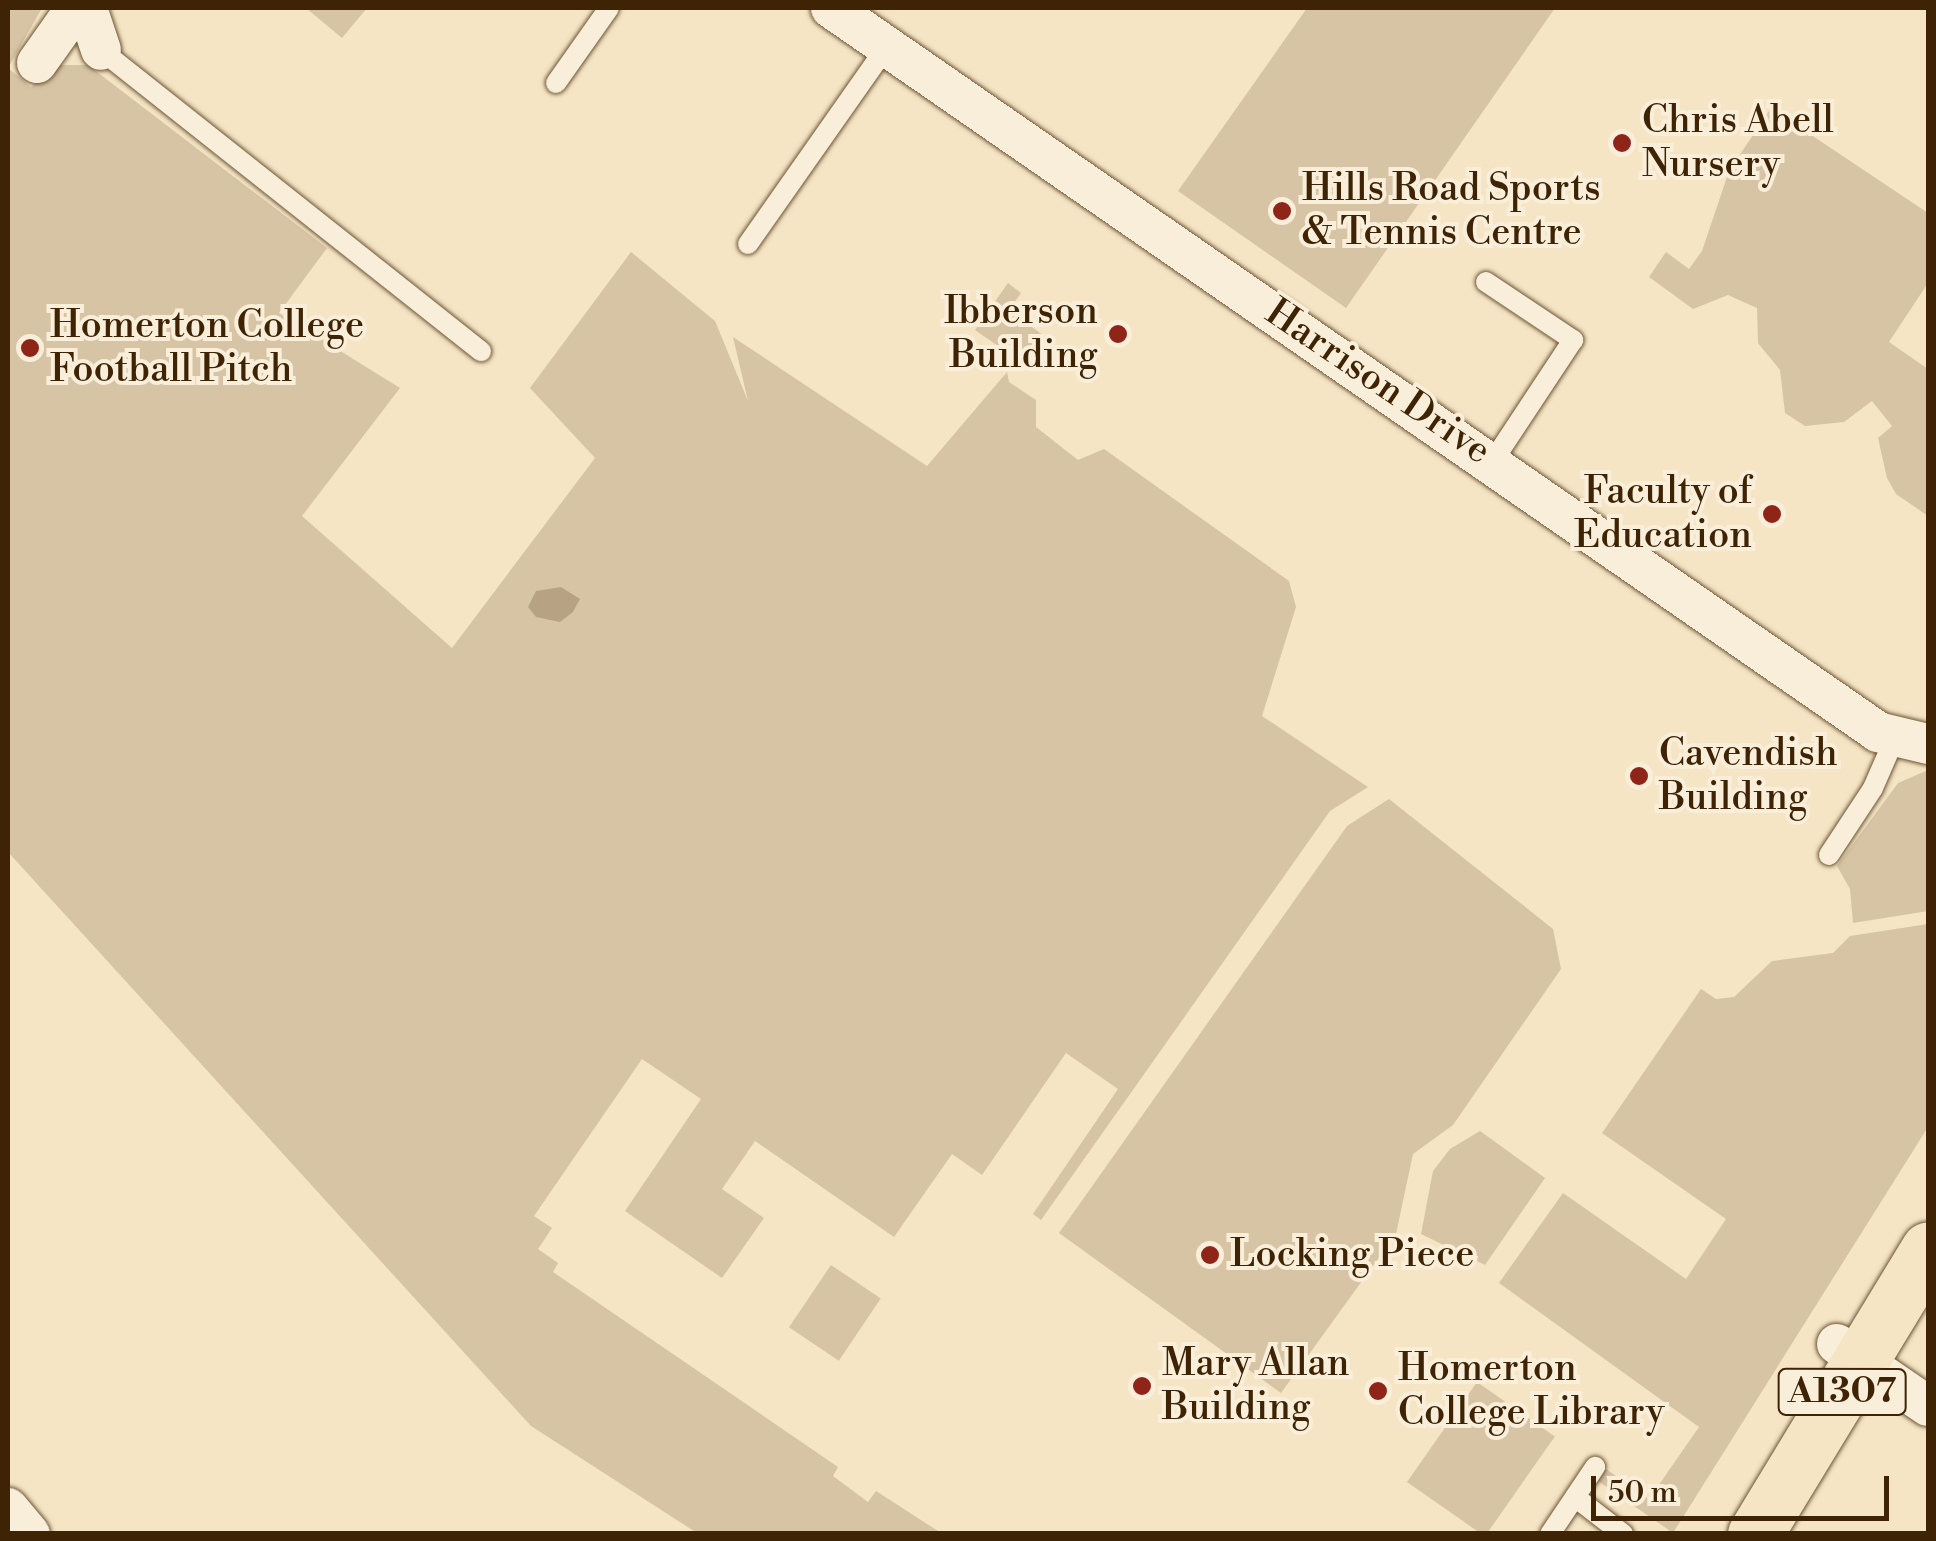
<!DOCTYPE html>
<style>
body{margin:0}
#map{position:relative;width:1936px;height:1541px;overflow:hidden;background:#f5e5c5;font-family:"Libre Bodoni",serif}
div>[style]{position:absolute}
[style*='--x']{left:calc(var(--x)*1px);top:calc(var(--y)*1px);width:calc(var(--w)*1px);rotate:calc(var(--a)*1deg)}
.green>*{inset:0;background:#d6c4a4;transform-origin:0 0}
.water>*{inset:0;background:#b7a383}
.roads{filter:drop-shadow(0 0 2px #6c5434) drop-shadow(0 0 2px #6c5434)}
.service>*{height:20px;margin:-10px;padding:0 10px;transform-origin:10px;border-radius:10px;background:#f8eed9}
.minor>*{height:40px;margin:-20px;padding:0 20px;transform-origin:20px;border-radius:20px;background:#f8eed9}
.primary>*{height:55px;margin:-27.5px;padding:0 27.5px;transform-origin:27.5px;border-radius:27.5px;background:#f5e5c5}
.dots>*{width:28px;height:28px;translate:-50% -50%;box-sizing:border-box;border:5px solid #f8eed9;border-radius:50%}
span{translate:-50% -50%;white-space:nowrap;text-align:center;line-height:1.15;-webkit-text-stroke:8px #f8eed9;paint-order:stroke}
.shield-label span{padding:2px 8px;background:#f8eed9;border:2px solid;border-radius:8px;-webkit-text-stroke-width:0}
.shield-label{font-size:35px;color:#3e2404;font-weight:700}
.poi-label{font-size:38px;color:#3e2404}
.left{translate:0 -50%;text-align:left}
.right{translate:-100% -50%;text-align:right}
.street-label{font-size:38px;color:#3e2404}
.frame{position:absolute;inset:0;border:10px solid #3e2404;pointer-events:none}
.scale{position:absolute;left:1591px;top:1476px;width:298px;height:45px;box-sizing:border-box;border:5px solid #3e2404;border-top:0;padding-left:12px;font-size:30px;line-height:35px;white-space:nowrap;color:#3e2404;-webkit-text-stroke:8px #f8eed9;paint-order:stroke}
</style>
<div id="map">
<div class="green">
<i style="clip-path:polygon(8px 8px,42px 8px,8px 68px,31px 87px,52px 65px,88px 65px,327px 248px,279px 313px,400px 388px,302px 516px,452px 648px,595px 458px,530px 388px,631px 252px,715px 321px,748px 401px,733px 337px,927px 466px,1007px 372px,1009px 382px,1036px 400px,1036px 427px,1078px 460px,1104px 449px,1289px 581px,1296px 607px,1262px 716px,1368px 787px,1330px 811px,1041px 1220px,1033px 1214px,1118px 1089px,1066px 1053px,982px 1175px,952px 1154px,894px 1237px,755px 1141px,722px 1189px,764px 1218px,722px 1278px,625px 1211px,701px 1099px,642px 1059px,534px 1216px,552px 1228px,538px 1249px,558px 1263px,553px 1272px,838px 1467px,833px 1476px,868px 1502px,876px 1491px,941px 1533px,697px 1533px,531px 1426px,8px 852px)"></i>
<i style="clip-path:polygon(306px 8px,367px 8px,342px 38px)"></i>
<i style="clip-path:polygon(1307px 8px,1555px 8px,1346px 308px,1178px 191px)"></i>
<i style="clip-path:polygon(1771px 108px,1928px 213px,1928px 283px,1889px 342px,1928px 369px,1928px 516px,1896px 494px,1887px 478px,1878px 438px,1892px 426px,1872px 401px,1844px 422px,1805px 426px,1785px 413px,1780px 370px,1758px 343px,1757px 308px,1728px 295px,1693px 309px,1649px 277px,1666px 252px,1689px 269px,1702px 251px,1729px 171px)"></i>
<i style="clip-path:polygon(1008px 283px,1021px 293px,1009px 310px,1047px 338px,1027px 366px,975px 330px)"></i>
<i style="clip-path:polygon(1928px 770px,1928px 911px,1853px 923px,1850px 889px,1837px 866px,1898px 783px)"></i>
<i style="clip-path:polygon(1389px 799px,1553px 929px,1561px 969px,1453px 1125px,1413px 1154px,1396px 1234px,1281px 1393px,1059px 1233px,1347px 826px)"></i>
<i style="clip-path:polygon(1928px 924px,1928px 1127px,1673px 1533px,1598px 1481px,1606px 1469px,1649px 1499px,1699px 1427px,1499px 1283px,1563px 1193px,1686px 1279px,1726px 1219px,1602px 1133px,1701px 989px,1716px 999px,1734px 997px,1772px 961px,1833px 953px,1850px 936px)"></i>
<i style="clip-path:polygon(1480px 1131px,1545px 1178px,1485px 1265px,1421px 1234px,1433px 1171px,1450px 1149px)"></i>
<i style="left:831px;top:1265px;width:60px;height:75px;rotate:34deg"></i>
<i style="left:1477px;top:1382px;width:95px;height:122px;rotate:35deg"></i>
</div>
<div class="water">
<i style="clip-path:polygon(561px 587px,580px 599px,573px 612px,560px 622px,536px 617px,528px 607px,536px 591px)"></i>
</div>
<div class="roads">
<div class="service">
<i style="--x:101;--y:50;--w:485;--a:38.4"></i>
<i style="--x:556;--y:83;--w:92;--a:-54.8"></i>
<i style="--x:748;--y:244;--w:242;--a:-54.9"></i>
<i style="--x:1486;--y:282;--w:105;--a:33.7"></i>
<i style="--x:1573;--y:340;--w:145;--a:123.5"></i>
<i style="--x:1829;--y:855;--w:80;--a:-56.7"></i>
<i style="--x:1873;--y:788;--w:52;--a:-66.4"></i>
<i style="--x:1575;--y:1497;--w:61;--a:37.6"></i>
<i style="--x:1550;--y:1534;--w:81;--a:-56.1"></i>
</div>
<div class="minor">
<i style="--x:87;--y:8;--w:44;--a:71.6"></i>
<i style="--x:831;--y:8;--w:1273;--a:34.66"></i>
<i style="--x:1878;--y:732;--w:51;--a:13.5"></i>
<i style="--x:37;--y:63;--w:67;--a:-54.7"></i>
<i style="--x:1837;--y:1344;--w:110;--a:34.3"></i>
<i style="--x:8;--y:1508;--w:34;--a:50"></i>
</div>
<div class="primary">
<i style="--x:1755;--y:1534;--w:333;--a:-58.7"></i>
</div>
</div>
<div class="dots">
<i style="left:1622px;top:143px;background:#8f2418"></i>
<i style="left:1282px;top:211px;background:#8f2418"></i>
<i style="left:1118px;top:334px;background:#8f2418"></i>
<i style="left:30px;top:348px;background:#8f2418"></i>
<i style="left:1772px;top:514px;background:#8f2418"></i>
<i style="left:1639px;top:776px;background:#8f2418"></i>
<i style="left:1210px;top:1255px;background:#8f2418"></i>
<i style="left:1142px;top:1386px;background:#8f2418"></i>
<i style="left:1378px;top:1391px;background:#8f2418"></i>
</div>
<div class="shield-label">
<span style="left:1842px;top:1392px">A1307</span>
</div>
<div class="poi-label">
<span class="left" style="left:1642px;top:143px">Chris Abell<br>Nursery</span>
<span class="left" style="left:1302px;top:211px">Hills Road Sports<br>&amp; Tennis Centre</span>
<span class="right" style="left:1098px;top:334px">Ibberson<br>Building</span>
<span class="left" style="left:50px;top:348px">Homerton College<br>Football Pitch</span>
<span class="right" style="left:1752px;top:514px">Faculty of<br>Education</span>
<span class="left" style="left:1659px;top:776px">Cavendish<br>Building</span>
<span class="left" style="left:1230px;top:1255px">Locking Piece</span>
<span class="left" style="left:1162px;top:1386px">Mary Allan<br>Building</span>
<span class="left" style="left:1398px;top:1391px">Homerton<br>College Library</span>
</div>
<div class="street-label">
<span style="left:1378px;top:382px;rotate:34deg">Harrison Drive</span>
</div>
<div class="frame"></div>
<div class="scale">50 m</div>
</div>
